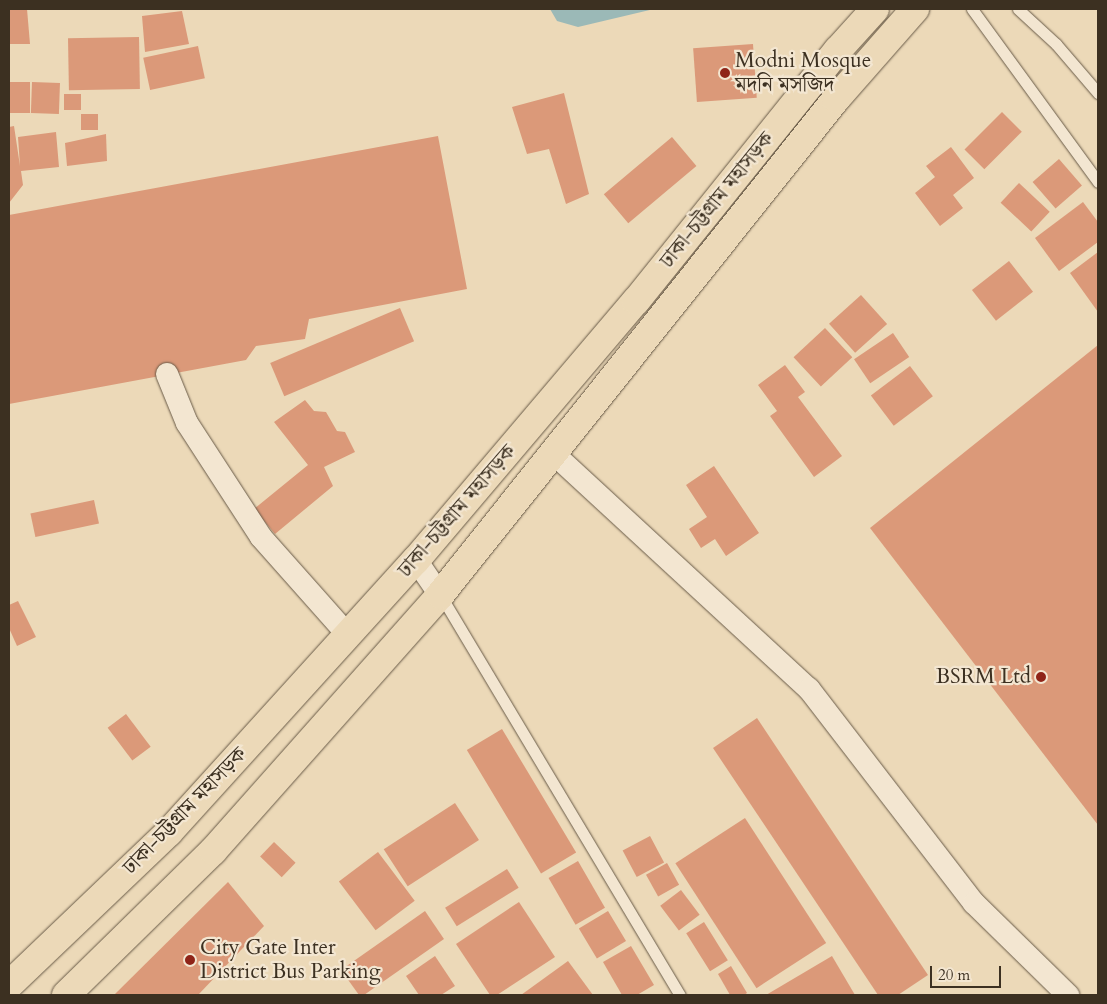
<!DOCTYPE html>
<meta charset="utf-8">
<style>
body{margin:0}
#map{position:relative;width:1107px;height:1004px;overflow:hidden;background:#ecd9b8;font-family:Cardo,"Noto Serif Bengali",serif}
div>[style]{position:absolute}
[style*='--x']{left:calc(var(--x)*1px);top:calc(var(--y)*1px);width:calc(var(--w)*1px);rotate:calc(var(--a)*1deg)}
.water>*{inset:0;background:#9bb9b7}
.building>*{inset:0;background:#db9979;transform-origin:0 0}
.roads{filter:drop-shadow(0 0 1px #685a47) drop-shadow(0 0 1px #685a47)}
.lane>*{height:11px;margin:-5.5px;padding:0 5.5px;transform-origin:5.5px;border-radius:5.5px;background:#f3e6d1}
.street>*{height:22px;margin:-11px;padding:0 11px;transform-origin:11px;border-radius:11px;background:#f3e6d1}
.highway>*{height:28px;margin:-14px;padding:0 14px;transform-origin:14px;border-radius:14px;background:#ecd9b8}
.dots>*{width:14px;height:14px;translate:-50% -50%;box-sizing:border-box;border:2px solid #f3e6d1;border-radius:50%}
span{translate:-50% -50%;white-space:nowrap;text-align:center;line-height:1.15;-webkit-text-stroke:4.5px #f3e6d1;paint-order:stroke}
.poi-label{font-size:21px;color:#3c3021}
.left{translate:0 -50%;text-align:left}
.right{translate:-100% -50%;text-align:right}
.street-label{font-size:21px;color:#3c3021}
.frame{position:absolute;inset:0;border:10px solid #3c3021;pointer-events:none}
.scale{position:absolute;left:930px;top:966px;width:71px;height:22px;box-sizing:border-box;border:2px solid #3c3021;border-top:0;padding-left:6px;font-size:15px;line-height:18px;white-space:nowrap;color:#3c3021;-webkit-text-stroke:4px #f3e6d1;paint-order:stroke}
</style>
<div id="map">
<div class="water">
<i style="clip-path:polygon(550px 9px,654px 9px,578px 27px,557px 21px)"></i>
</div>
<div class="building">
<i style="clip-path:polygon(9px 9px,27px 9px,30px 44px,9px 44px)"></i>
<i style="clip-path:polygon(182px 11px,189px 44px,145px 52px,142px 16px)"></i>
<i style="left:139px;top:37px;width:52px;height:71px;rotate:89deg"></i>
<i style="left:753px;top:44px;width:54px;height:60px;rotate:86deg"></i>
<i style="left:198px;top:46px;width:33px;height:56px;rotate:78deg"></i>
<i style="left:9px;top:82px;width:21px;height:31px"></i>
<i style="left:32px;top:82px;width:28px;height:31px;rotate:2deg"></i>
<i style="clip-path:polygon(564px 93px,589px 194px,566px 204px,549px 149px,527px 154px,512px 107px)"></i>
<i style="left:64px;top:94px;width:17px;height:16px"></i>
<i style="left:1002px;top:112px;width:28px;height:53px;rotate:45deg"></i>
<i style="left:98px;top:114px;width:16px;height:17px;rotate:90deg"></i>
<i style="clip-path:polygon(14px 126px,20px 166px,18px 137px,56px 132px,59px 167px,21px 171px,23px 185px,9px 203px,9px 127px)"></i>
<i style="clip-path:polygon(106px 134px,107px 161px,67px 166px,65px 143px)"></i>
<i style="clip-path:polygon(438px 136px,467px 289px,309px 319px,305px 339px,256px 346px,246px 360px,9px 404px,9px 215px)"></i>
<i style="left:672px;top:137px;width:38px;height:89px;rotate:50deg"></i>
<i style="clip-path:polygon(951px 147px,974px 178px,953px 195px,963px 208px,940px 226px,915px 193px,935px 177px,926px 166px)"></i>
<i style="left:1059px;top:159px;width:35px;height:35px;rotate:49deg"></i>
<i style="left:1019px;top:183px;width:42px;height:27px;rotate:43deg"></i>
<i style="clip-path:polygon(1083px 202px,1098px 222px,1098px 242px,1059px 271px,1035px 238px)"></i>
<i style="clip-path:polygon(1098px 252px,1098px 312px,1070px 273px)"></i>
<i style="left:1009px;top:261px;width:39px;height:47px;rotate:52deg"></i>
<i style="left:861px;top:295px;width:39px;height:43px;rotate:48deg"></i>
<i style="left:400px;top:308px;width:36px;height:141px;rotate:67deg"></i>
<i style="left:825px;top:328px;width:40px;height:43px;rotate:47deg"></i>
<i style="left:893px;top:333px;width:29px;height:47px;rotate:56deg"></i>
<i style="clip-path:polygon(1098px 345px,1098px 825px,870px 528px)"></i>
<i style="clip-path:polygon(785px 365px,805px 392px,798px 397px,842px 456px,814px 477px,770px 416px,777px 411px,758px 385px)"></i>
<i style="left:910px;top:366px;width:38px;height:49px;rotate:53deg"></i>
<i style="clip-path:polygon(305px 400px,314px 411px,326px 412px,337px 431px,345px 432px,355px 452px,324px 467px,333px 486px,275px 534px,254px 509px,308px 465px,274px 422px)"></i>
<i style="clip-path:polygon(714px 466px,759px 533px,726px 556px,715px 539px,701px 548px,689px 529px,707px 517px,686px 485px)"></i>
<i style="left:94px;top:500px;width:24px;height:65px;rotate:78deg"></i>
<i style="clip-path:polygon(18px 601px,36px 637px,17px 646px,9px 628px,9px 605px)"></i>
<i style="left:126px;top:714px;width:41px;height:23px;rotate:53deg"></i>
<i style="clip-path:polygon(757px 718px,928px 975px,898px 995px,878px 995px,713px 748px)"></i>
<i style="left:502px;top:729px;width:144px;height:41px;rotate:59deg"></i>
<i style="left:455px;top:803px;width:44px;height:85px;rotate:57deg"></i>
<i style="left:745px;top:818px;width:149px;height:83px;rotate:57deg"></i>
<i style="left:650px;top:836px;width:30px;height:31px;rotate:62deg"></i>
<i style="left:274px;top:842px;width:30px;height:20px;rotate:44deg"></i>
<i style="left:378px;top:852px;width:61px;height:49px;rotate:53deg"></i>
<i style="left:578px;top:861px;width:54px;height:34px;rotate:60deg"></i>
<i style="left:667px;top:863px;width:25px;height:24px;rotate:61deg"></i>
<i style="left:507px;top:869px;width:22px;height:73px;rotate:58deg"></i>
<i style="clip-path:polygon(228px 882px,264px 926px,198px 995px,114px 995px)"></i>
<i style="left:681px;top:890px;width:31px;height:26px;rotate:53deg"></i>
<i style="clip-path:polygon(519px 902px,555px 957px,497px 995px,490px 995px,456px 944px)"></i>
<i style="clip-path:polygon(425px 911px,444px 939px,364px 995px,359px 995px,341px 970px)"></i>
<i style="left:608px;top:911px;width:35px;height:34px;rotate:59deg"></i>
<i style="left:704px;top:922px;width:45px;height:21px;rotate:58deg"></i>
<i style="clip-path:polygon(631px 946px,654px 985px,637px 995px,622px 995px,603px 962px)"></i>
<i style="clip-path:polygon(435px 956px,455px 986px,441px 995px,419px 995px,406px 976px)"></i>
<i style="clip-path:polygon(832px 956px,855px 995px,766px 995px)"></i>
<i style="clip-path:polygon(568px 961px,593px 995px,521px 995px)"></i>
<i style="clip-path:polygon(731px 966px,747px 993px,744px 995px,730px 995px,718px 974px)"></i>
</div>
<div class="roads">
<div class="lane">
<i style="--x:972;--y:9;--w:214;--a:53.9"></i>
<i style="--x:1018;--y:9;--w:52;--a:42.6"></i>
<i style="--x:1056;--y:44;--w:65;--a:49.4"></i>
<i style="--x:441;--y:596;--w:465;--a:59.1"></i>
</div>
<div class="street">
<i style="--x:167;--y:374;--w:53;--a:67.8"></i>
<i style="--x:187;--y:423;--w:136;--a:57"></i>
<i style="--x:261;--y:537;--w:131;--a:48.4"></i>
<i style="--x:554;--y:454;--w:347;--a:42.7"></i>
<i style="--x:809;--y:689;--w:270;--a:52.4"></i>
<i style="--x:974;--y:903;--w:132;--a:44.4"></i>
<i style="--x:416;--y:560;--w:42;--a:55.6"></i>
</div>
<div class="highway">
<i style="--x:9;--y:985;--w:221;--a:-43.7"></i>
<i style="--x:169;--y:832;--w:367;--a:-47.8"></i>
<i style="--x:416;--y:560;--w:340;--a:-49.7"></i>
<i style="--x:636;--y:301;--w:322;--a:-51.2"></i>
<i style="--x:838;--y:50;--w:55;--a:-47.9"></i>
<i style="--x:66;--y:995;--w:206;--a:-44.4"></i>
<i style="--x:213;--y:851;--w:342;--a:-48.4"></i>
<i style="--x:440;--y:595;--w:635;--a:-51.4"></i>
<i style="--x:836;--y:99;--w:120;--a:-48.7"></i>
</div>
</div>
<div class="dots">
<i style="left:725px;top:73px;background:#8f2418"></i>
<i style="left:1041px;top:677px;background:#8f2418"></i>
<i style="left:190px;top:960px;background:#8f2418"></i>
</div>
<div class="poi-label">
<span class="left" style="left:735px;top:73px">Modni Mosque<br>মদনি মসজিদ</span>
<span class="right" style="left:1031px;top:677px">BSRM Ltd</span>
<span class="left" style="left:200px;top:960px">City Gate Inter<br>District Bus Parking</span>
</div>
<div class="street-label">
<span style="left:717px;top:200px;rotate:-51deg">ঢাকা-চট্টগ্রাম মহাসড়ক</span>
<span style="left:457px;top:511px;rotate:-49deg">ঢাকা-চট্টগ্রাম মহাসড়ক</span>
<span style="left:185px;top:811px;rotate:-46deg">ঢাকা-চট্টগ্রাম মহাসড়ক</span>
</div>
<div class="frame"></div>
<div class="scale">20 m</div>
</div>
